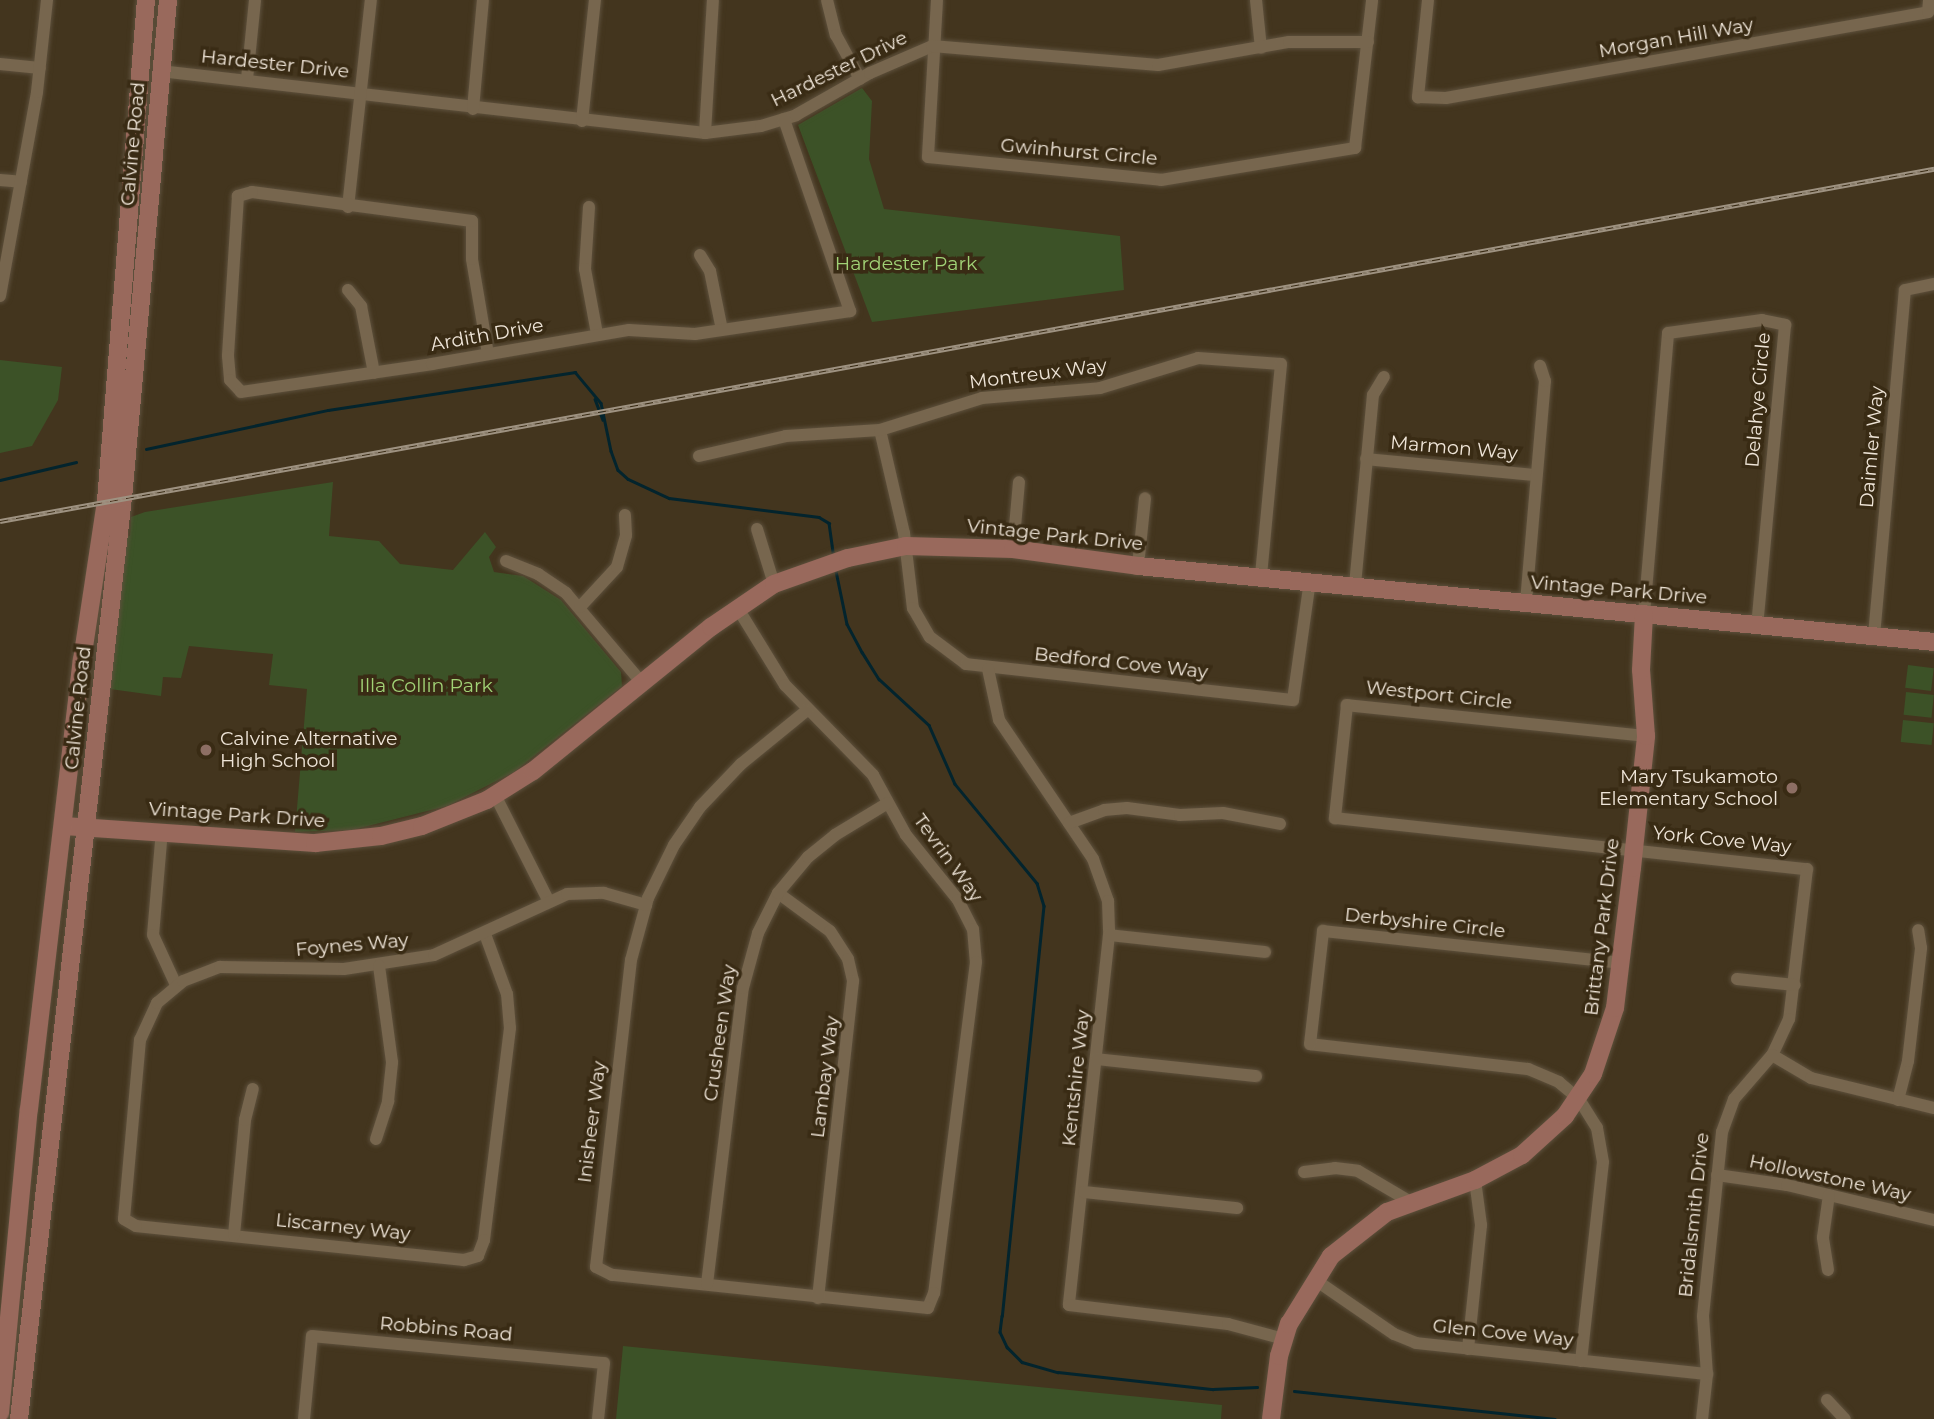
<!DOCTYPE html>
<style>
body{margin:0}
#map{position:relative;width:1934px;height:1419px;overflow:hidden;background:#43351e;font-family:Montserrat,sans-serif}
div>[style]{position:absolute}
[style*='--x']{left:calc(var(--x)*1px);top:calc(var(--y)*1px);width:calc(var(--w)*1px);rotate:calc(var(--a)*1deg)}
.green>*{inset:0;background:#3c5227;transform-origin:0 0}
.stream>*{height:2.5px;margin:-1.25px;padding:0 1.25px;transform-origin:1.25px;border-radius:1.25px;background:#03242d}
.roads{filter:drop-shadow(0 0 2px #5d503c) drop-shadow(0 0 2px #5d503c)}
.street>*{height:12px;margin:-6px;padding:0 6px;transform-origin:6px;border-radius:6px;background:#77664e}
.secondary>*{height:18px;margin:-9px;padding:0 9px;transform-origin:9px;border-radius:9px;background:#99695c}
.rail>*{height:5px;margin-top:-2.5px;transform-origin:0;background:repeating-linear-gradient(90deg,#392b14 0 8px,#9e9281 0 16px);box-sizing:border-box;border-block:2px solid #9e9281}
.dots>*{width:19px;height:19px;translate:-50% -50%;box-sizing:border-box;border:4px solid #392b14;border-radius:50%}
span{translate:-50% -50%;white-space:nowrap;text-align:center;line-height:1.15;-webkit-text-stroke:7px #392b14;paint-order:stroke}
.street-label{font-size:19px;color:#efe5d8}
.park-label{font-size:19px;color:#a1d276}
.poi-label{font-size:19px;color:#efe5d8}
.left{translate:0 -50%;text-align:left}
.right{translate:-100% -50%;text-align:right}
</style>
<div id="map">
<div class="green">
<i style="clip-path:polygon(862px 88px,872px 101px,869px 159px,884px 209px,1120px 236px,1124px 290px,872px 322px,798px 125px)"></i>
<i style="clip-path:polygon(0 360px,62px 367px,58px 400px,32px 446px,0 453px)"></i>
<i style="clip-path:polygon(333px 482px,329px 536px,379px 541px,400px 564px,453px 570px,485px 532px,496px 547px,489px 557px,494px 572px,523px 576px,561px 600px,621px 672px,622px 686px,514px 772px,447px 806px,352px 830px,295px 832px,307px 689px,269px 685px,273px 654px,189px 646px,181px 678px,163px 677px,161px 696px,110px 689px,126px 535px,130px 536px,131px 517px,145px 512px)"></i>
<i style="left:1908px;top:665px;width:26px;height:23px;rotate:7deg"></i>
<i style="left:1906px;top:692px;width:28px;height:23px;rotate:6deg"></i>
<i style="left:1903px;top:720px;width:31px;height:22px;rotate:6deg"></i>
<i style="clip-path:polygon(623px 1346px,1222px 1405px,1221px 1419px,616px 1419px)"></i>
</div>
<div class="stream">
<i style="--x:595;--y:399;--w:22;--a:69"></i>
<i style="--x:146;--y:449;--w:186;--a:-12.1"></i>
<i style="--x:328;--y:410;--w:250;--a:-8.7"></i>
<i style="--x:575;--y:372;--w:40;--a:50"></i>
<i style="--x:601;--y:403;--w:49;--a:78.2"></i>
<i style="--x:611;--y:451;--w:20;--a:70"></i>
<i style="--x:618;--y:470;--w:13;--a:42"></i>
<i style="--x:628;--y:479;--w:45;--a:24.9"></i>
<i style="--x:669;--y:498;--w:151;--a:7.2"></i>
<i style="--x:819;--y:517;--w:12;--a:31"></i>
<i style="--x:829;--y:523;--w:35;--a:82"></i>
<i style="--x:0;--y:480;--w:78;--a:-13.3"></i>
<i style="--x:836;--y:571;--w:54;--a:78.3"></i>
<i style="--x:847;--y:624;--w:32;--a:62"></i>
<i style="--x:862;--y:652;--w:32;--a:58"></i>
<i style="--x:879;--y:679;--w:68;--a:42.6"></i>
<i style="--x:929;--y:725;--w:64;--a:66.2"></i>
<i style="--x:955;--y:784;--w:129;--a:50.4"></i>
<i style="--x:1037;--y:883;--w:24;--a:73"></i>
<i style="--x:1044;--y:906;--w:412;--a:95.8"></i>
<i style="--x:1002;--y:1316;--w:16;--a:97"></i>
<i style="--x:1000;--y:1332;--w:17;--a:65"></i>
<i style="--x:1007;--y:1347;--w:21;--a:45"></i>
<i style="--x:1022;--y:1362;--w:37;--a:16"></i>
<i style="--x:1058;--y:1372;--w:156;--a:6.3"></i>
<i style="--x:1213;--y:1389;--w:44;--a:-2.6"></i>
<i style="--x:1294;--y:1391;--w:262;--a:6.1"></i>
</div>
<div class="roads">
<div class="street">
<i style="--x:827;--y:0;--w:36;--a:76"></i>
<i style="--x:836;--y:35;--w:50;--a:61.4"></i>
<i style="--x:937;--y:0;--w:157;--a:93.3"></i>
<i style="--x:928;--y:157;--w:234;--a:5.6"></i>
<i style="--x:1161;--y:180;--w:197;--a:-9.4"></i>
<i style="--x:1355;--y:148;--w:149;--a:-83.4"></i>
<i style="--x:1256;--y:0;--w:48;--a:84.1"></i>
<i style="--x:1428;--y:0;--w:98;--a:95.9"></i>
<i style="--x:1418;--y:97;--w:28;--a:2"></i>
<i style="--x:1446;--y:98;--w:490;--a:-10.1"></i>
<i style="--x:1928;--y:12;--w:12;--a:-85"></i>
<i style="--x:0;--y:64;--w:40;--a:5.7"></i>
<i style="--x:160;--y:71;--w:549;--a:6.49"></i>
<i style="--x:705;--y:133;--w:56;--a:-7.1"></i>
<i style="--x:761;--y:126;--w:37;--a:-17"></i>
<i style="--x:796;--y:115;--w:85;--a:-29.6"></i>
<i style="--x:870;--y:73;--w:68;--a:-23.5"></i>
<i style="--x:932;--y:46;--w:227;--a:4.8"></i>
<i style="--x:1158;--y:65;--w:133;--a:-10"></i>
<i style="--x:1289;--y:42;--w:79;--a:0"></i>
<i style="--x:247;--y:79;--w:79;--a:-84.2"></i>
<i style="--x:473;--y:109;--w:109;--a:-84.8"></i>
<i style="--x:582;--y:121;--w:122;--a:-83.9"></i>
<i style="--x:705;--y:133;--w:133;--a:-86.6"></i>
<i style="--x:0;--y:180;--w:21;--a:5"></i>
<i style="--x:348;--y:207;--w:208;--a:-83.7"></i>
<i style="--x:589;--y:207;--w:62;--a:93.7"></i>
<i style="--x:585;--y:269;--w:66;--a:79.5"></i>
<i style="--x:700;--y:255;--w:19;--a:58"></i>
<i style="--x:710;--y:271;--w:60;--a:78.5"></i>
<i style="--x:348;--y:290;--w:21;--a:51"></i>
<i style="--x:361;--y:306;--w:68;--a:79"></i>
<i style="--x:0;--y:296;--w:207;--a:-79.7"></i>
<i style="--x:37;--y:92;--w:93;--a:-83.8"></i>
<i style="--x:488;--y:354;--w:96;--a:-99.6"></i>
<i style="--x:472;--y:259;--w:38;--a:-90"></i>
<i style="--x:472;--y:221;--w:222;--a:-172.5"></i>
<i style="--x:252;--y:192;--w:15;--a:164"></i>
<i style="--x:238;--y:196;--w:160;--a:93.6"></i>
<i style="--x:228;--y:356;--w:24;--a:85"></i>
<i style="--x:230;--y:380;--w:16;--a:47"></i>
<i style="--x:241;--y:392;--w:193;--a:-8.3"></i>
<i style="--x:432;--y:364;--w:200;--a:-9.8"></i>
<i style="--x:629;--y:330;--w:66;--a:3.5"></i>
<i style="--x:695;--y:334;--w:157;--a:-8.4"></i>
<i style="--x:850;--y:311;--w:203;--a:-109"></i>
<i style="--x:880;--y:430;--w:106;--a:76.9"></i>
<i style="--x:904;--y:533;--w:76;--a:83.2"></i>
<i style="--x:913;--y:608;--w:34;--a:60"></i>
<i style="--x:930;--y:637;--w:45;--a:36.9"></i>
<i style="--x:966;--y:664;--w:329;--a:6.3"></i>
<i style="--x:1293;--y:700;--w:121;--a:-81.9"></i>
<i style="--x:699;--y:456;--w:89;--a:-12.9"></i>
<i style="--x:786;--y:436;--w:94;--a:-3.7"></i>
<i style="--x:880;--y:430;--w:107;--a:-17.4"></i>
<i style="--x:982;--y:398;--w:118;--a:-4.8"></i>
<i style="--x:1100;--y:388;--w:102;--a:-17"></i>
<i style="--x:1198;--y:358;--w:83;--a:4.1"></i>
<i style="--x:1281;--y:364;--w:212;--a:95.4"></i>
<i style="--x:1366;--y:459;--w:171;--a:5.4"></i>
<i style="--x:757;--y:529;--w:58;--a:72.8"></i>
<i style="--x:1013;--y:549;--w:67;--a:-84.9"></i>
<i style="--x:506;--y:561;--w:35;--a:22"></i>
<i style="--x:538;--y:574;--w:34;--a:34"></i>
<i style="--x:566;--y:593;--w:118;--a:49.8"></i>
<i style="--x:1138;--y:566;--w:68;--a:-84.1"></i>
<i style="--x:1355;--y:585;--w:191;--a:-84.6"></i>
<i style="--x:1373;--y:395;--w:21;--a:-59"></i>
<i style="--x:1526;--y:602;--w:222;--a:-85.1"></i>
<i style="--x:1545;--y:381;--w:16;--a:-108"></i>
<i style="--x:580;--y:607;--w:54;--a:-47.2"></i>
<i style="--x:617;--y:567;--w:33;--a:-74"></i>
<i style="--x:626;--y:535;--w:20;--a:-93"></i>
<i style="--x:737;--y:607;--w:92;--a:58.4"></i>
<i style="--x:785;--y:685;--w:126;--a:45.6"></i>
<i style="--x:873;--y:775;--w:68;--a:61.2"></i>
<i style="--x:906;--y:835;--w:83;--a:51.3"></i>
<i style="--x:958;--y:900;--w:33;--a:63"></i>
<i style="--x:973;--y:929;--w:33;--a:85"></i>
<i style="--x:976;--y:962;--w:334;--a:97.2"></i>
<i style="--x:934;--y:1293;--w:16;--a:112"></i>
<i style="--x:928;--y:1308;--w:318;--a:-174"></i>
<i style="--x:612;--y:1275;--w:18;--a:-153"></i>
<i style="--x:596;--y:1267;--w:309;--a:-83.5"></i>
<i style="--x:631;--y:960;--w:64;--a:-74.7"></i>
<i style="--x:648;--y:898;--w:59;--a:-63.9"></i>
<i style="--x:674;--y:845;--w:46;--a:-55.6"></i>
<i style="--x:700;--y:807;--w:59;--a:-46.4"></i>
<i style="--x:741;--y:764;--w:84;--a:-39.2"></i>
<i style="--x:1644;--y:614;--w:282;--a:-85.1"></i>
<i style="--x:1668;--y:333;--w:95;--a:-7.9"></i>
<i style="--x:1762;--y:320;--w:24;--a:12"></i>
<i style="--x:1785;--y:325;--w:301;--a:95.3"></i>
<i style="--x:1874;--y:636;--w:347;--a:-84.9"></i>
<i style="--x:1905;--y:290;--w:30;--a:-12"></i>
<i style="--x:988;--y:669;--w:52;--a:77.8"></i>
<i style="--x:999;--y:720;--w:168;--a:55.9"></i>
<i style="--x:1093;--y:859;--w:45;--a:70.3"></i>
<i style="--x:1108;--y:901;--w:34;--a:88"></i>
<i style="--x:1109;--y:935;--w:372;--a:96.2"></i>
<i style="--x:1069;--y:1305;--w:160;--a:6.8"></i>
<i style="--x:1228;--y:1324;--w:58;--a:15"></i>
<i style="--x:1646;--y:736;--w:301;--a:-174.1"></i>
<i style="--x:1347;--y:705;--w:114;--a:96.1"></i>
<i style="--x:1335;--y:818;--w:475;--a:6.2"></i>
<i style="--x:1807;--y:869;--w:151;--a:96.8"></i>
<i style="--x:1789;--y:1019;--w:40;--a:115"></i>
<i style="--x:1772;--y:1055;--w:58;--a:130.8"></i>
<i style="--x:1734;--y:1099;--w:35;--a:110"></i>
<i style="--x:1722;--y:1132;--w:185;--a:95.9"></i>
<i style="--x:1703;--y:1316;--w:58;--a:86.1"></i>
<i style="--x:1707;--y:1374;--w:45;--a:96.3"></i>
<i style="--x:495;--y:795;--w:118;--a:63.2"></i>
<i style="--x:1069;--y:823;--w:37;--a:-20"></i>
<i style="--x:1104;--y:810;--w:23;--a:-5"></i>
<i style="--x:1127;--y:808;--w:53;--a:7.5"></i>
<i style="--x:1180;--y:815;--w:43;--a:-2.7"></i>
<i style="--x:1223;--y:813;--w:58;--a:10.9"></i>
<i style="--x:162;--y:830;--w:105;--a:94.9"></i>
<i style="--x:153;--y:935;--w:55;--a:65.3"></i>
<i style="--x:778;--y:893;--w:64;--a:36.2"></i>
<i style="--x:830;--y:931;--w:33;--a:57"></i>
<i style="--x:848;--y:959;--w:23;--a:77"></i>
<i style="--x:853;--y:981;--w:319;--a:96.3"></i>
<i style="--x:485;--y:934;--w:64;--a:69.9"></i>
<i style="--x:507;--y:994;--w:34;--a:85"></i>
<i style="--x:510;--y:1028;--w:214;--a:97"></i>
<i style="--x:484;--y:1240;--w:17;--a:111"></i>
<i style="--x:478;--y:1256;--w:15;--a:164"></i>
<i style="--x:464;--y:1260;--w:330;--a:-174.1"></i>
<i style="--x:136;--y:1226;--w:14;--a:-150"></i>
<i style="--x:124;--y:1219;--w:180;--a:-84.9"></i>
<i style="--x:140;--y:1040;--w:41;--a:-65.3"></i>
<i style="--x:157;--y:1003;--w:34;--a:-40"></i>
<i style="--x:183;--y:981;--w:40;--a:-21"></i>
<i style="--x:220;--y:967;--w:124;--a:0.9"></i>
<i style="--x:344;--y:969;--w:91;--a:-8.8"></i>
<i style="--x:434;--y:955;--w:146;--a:-24.6"></i>
<i style="--x:567;--y:894;--w:37;--a:-2"></i>
<i style="--x:604;--y:893;--w:44;--a:15.9"></i>
<i style="--x:1109;--y:935;--w:157;--a:6.2"></i>
<i style="--x:1737;--y:979;--w:58;--a:5.9"></i>
<i style="--x:1772;--y:1055;--w:45;--a:30.5"></i>
<i style="--x:1811;--y:1078;--w:127;--a:13.7"></i>
<i style="--x:1096;--y:1059;--w:161;--a:6.1"></i>
<i style="--x:1898;--y:1100;--w:40;--a:-75.6"></i>
<i style="--x:1908;--y:1061;--w:114;--a:-83.4"></i>
<i style="--x:1921;--y:948;--w:18;--a:-99"></i>
<i style="--x:376;--y:1139;--w:40;--a:-72"></i>
<i style="--x:388;--y:1101;--w:39;--a:-84"></i>
<i style="--x:392;--y:1062;--w:97;--a:-97.7"></i>
<i style="--x:1304;--y:1172;--w:31;--a:-7"></i>
<i style="--x:1335;--y:1168;--w:23;--a:7"></i>
<i style="--x:1358;--y:1171;--w:59;--a:30.5"></i>
<i style="--x:1717;--y:1175;--w:71;--a:8.1"></i>
<i style="--x:1787;--y:1185;--w:151;--a:13.4"></i>
<i style="--x:1084;--y:1192;--w:154;--a:6"></i>
<i style="--x:234;--y:1235;--w:116;--a:-84.5"></i>
<i style="--x:245;--y:1120;--w:32;--a:-76"></i>
<i style="--x:1828;--y:1270;--w:33;--a:-99"></i>
<i style="--x:1823;--y:1237;--w:42;--a:-81.9"></i>
<i style="--x:1314;--y:1279;--w:97;--a:34.5"></i>
<i style="--x:1394;--y:1334;--w:24;--a:22"></i>
<i style="--x:1416;--y:1343;--w:293;--a:6.1"></i>
<i style="--x:707;--y:1284;--w:298;--a:-83.1"></i>
<i style="--x:743;--y:988;--w:57;--a:-74.7"></i>
<i style="--x:758;--y:933;--w:45;--a:-63.4"></i>
<i style="--x:778;--y:893;--w:47;--a:-50.2"></i>
<i style="--x:808;--y:857;--w:35;--a:-39"></i>
<i style="--x:835;--y:835;--w:62;--a:-31.1"></i>
<i style="--x:1468;--y:1349;--w:125;--a:-84"></i>
<i style="--x:1481;--y:1225;--w:45;--a:-97.6"></i>
<i style="--x:1581;--y:1361;--w:200;--a:-83.7"></i>
<i style="--x:1603;--y:1162;--w:35;--a:-100"></i>
<i style="--x:1597;--y:1128;--w:34;--a:-122"></i>
<i style="--x:1579;--y:1099;--w:26;--a:-140"></i>
<i style="--x:1559;--y:1082;--w:34;--a:-157"></i>
<i style="--x:1528;--y:1069;--w:219;--a:-173.5"></i>
<i style="--x:1310;--y:1044;--w:114;--a:-83.4"></i>
<i style="--x:1323;--y:931;--w:300;--a:6.1"></i>
<i style="--x:1827;--y:1400;--w:26;--a:47"></i>
<i style="--x:304;--y:1419;--w:83;--a:-84.5"></i>
<i style="--x:312;--y:1336;--w:293;--a:5.3"></i>
<i style="--x:604;--y:1363;--w:56;--a:96.1"></i>
</div>
<div class="secondary">
<i style="--x:64;--y:826;--w:252;--a:3.9"></i>
<i style="--x:315;--y:843;--w:66;--a:-6.1"></i>
<i style="--x:381;--y:836;--w:42;--a:-13.7"></i>
<i style="--x:422;--y:826;--w:70;--a:-21.8"></i>
<i style="--x:487;--y:800;--w:54;--a:-32.2"></i>
<i style="--x:533;--y:771;--w:229;--a:-39"></i>
<i style="--x:711;--y:627;--w:76;--a:-34.3"></i>
<i style="--x:774;--y:584;--w:78;--a:-19.4"></i>
<i style="--x:848;--y:558;--w:59;--a:-11.7"></i>
<i style="--x:906;--y:546;--w:107;--a:1.6"></i>
<i style="--x:1013;--y:549;--w:126;--a:7.7"></i>
<i style="--x:1138;--y:566;--w:800;--a:5.45"></i>
<i style="--x:0;--y:1413;--w:305;--a:-84.6"></i>
<i style="--x:29;--y:1109;--w:452;--a:-83.3"></i>
<i style="--x:82;--y:660;--w:161;--a:-81.4"></i>
<i style="--x:106;--y:501;--w:503;--a:-85.44"></i>
<i style="--x:19;--y:1419;--w:927;--a:-83.56"></i>
<i style="--x:123;--y:498;--w:500;--a:-84.84"></i>
<i style="--x:1271;--y:1419;--w:64;--a:-82.8"></i>
<i style="--x:1279;--y:1356;--w:34;--a:-73"></i>
<i style="--x:1289;--y:1324;--w:80;--a:-58.3"></i>
<i style="--x:1331;--y:1256;--w:71;--a:-38.2"></i>
<i style="--x:1387;--y:1212;--w:94;--a:-20"></i>
<i style="--x:1475;--y:1180;--w:53;--a:-28"></i>
<i style="--x:1522;--y:1155;--w:58;--a:-42.2"></i>
<i style="--x:1565;--y:1116;--w:50;--a:-56.3"></i>
<i style="--x:1593;--y:1074;--w:70;--a:-71.6"></i>
<i style="--x:1615;--y:1008;--w:141;--a:-83.1"></i>
<i style="--x:1632;--y:868;--w:133;--a:-83.9"></i>
<i style="--x:1646;--y:736;--w:66;--a:-94.3"></i>
<i style="--x:1641;--y:670;--w:56;--a:-86.9"></i>
</div>
</div>
<div class="rail">
<i style="--x:0;--y:521;--w:1966;--a:-10.32"></i>
</div>
<div class="dots">
<i style="left:206px;top:750px;background:#8d6e63"></i>
<i style="left:1792px;top:788px;background:#8d6e63"></i>
</div>
<div class="street-label">
<span style="left:1676px;top:38px;rotate:-10deg">Morgan Hill Way</span>
<span style="left:275px;top:64px;rotate:6deg">Hardester Drive</span>
<span style="left:839px;top:69px;rotate:-26deg">Hardester Drive</span>
<span style="left:133px;top:144px;rotate:-85deg">Calvine Road</span>
<span style="left:1079px;top:152px;rotate:5deg">Gwinhurst Circle</span>
<span style="left:487px;top:335px;rotate:-10deg">Ardith Drive</span>
<span style="left:1038px;top:374px;rotate:-7deg">Montreux Way</span>
<span style="left:1758px;top:400px;rotate:-85deg">Delahye Circle</span>
<span style="left:1872px;top:447px;rotate:-85deg">Daimler Way</span>
<span style="left:1454px;top:448px;rotate:5deg">Marmon Way</span>
<span style="left:1055px;top:535px;rotate:6deg">Vintage Park Drive</span>
<span style="left:1619px;top:590px;rotate:5deg">Vintage Park Drive</span>
<span style="left:1121px;top:663px;rotate:6deg">Bedford Cove Way</span>
<span style="left:1439px;top:695px;rotate:6deg">Westport Circle</span>
<span style="left:78px;top:708px;rotate:-84deg">Calvine Road</span>
<span style="left:237px;top:815px;rotate:4deg">Vintage Park Drive</span>
<span style="left:1722px;top:840px;rotate:6deg">York Cove Way</span>
<span style="left:948px;top:858px;rotate:54deg">Tevrin Way</span>
<span style="left:1425px;top:923px;rotate:6deg">Derbyshire Circle</span>
<span style="left:1602px;top:927px;rotate:-83deg">Brittany Park Drive</span>
<span style="left:352px;top:945px;rotate:-5deg">Foynes Way</span>
<span style="left:720px;top:1033px;rotate:-82deg">Crusheen Way</span>
<span style="left:825px;top:1077px;rotate:-83deg">Lambay Way</span>
<span style="left:1076px;top:1078px;rotate:-84deg">Kentshire Way</span>
<span style="left:592px;top:1122px;rotate:-83deg">Inisheer Way</span>
<span style="left:1830px;top:1178px;rotate:12deg">Hollowstone Way</span>
<span style="left:1694px;top:1215px;rotate:-84deg">Bridalsmith Drive</span>
<span style="left:343px;top:1227px;rotate:6deg">Liscarney Way</span>
<span style="left:446px;top:1329px;rotate:5deg">Robbins Road</span>
<span style="left:1503px;top:1333px;rotate:6deg">Glen Cove Way</span>
</div>
<div class="park-label">
<span style="left:906px;top:264px">Hardester Park</span>
<span style="left:426px;top:686px">Illa Collin Park</span>
</div>
<div class="poi-label">
<span class="left" style="left:220px;top:750px">Calvine Alternative<br>High School</span>
<span class="right" style="left:1778px;top:788px">Mary Tsukamoto<br>Elementary School</span>
</div>
</div>
